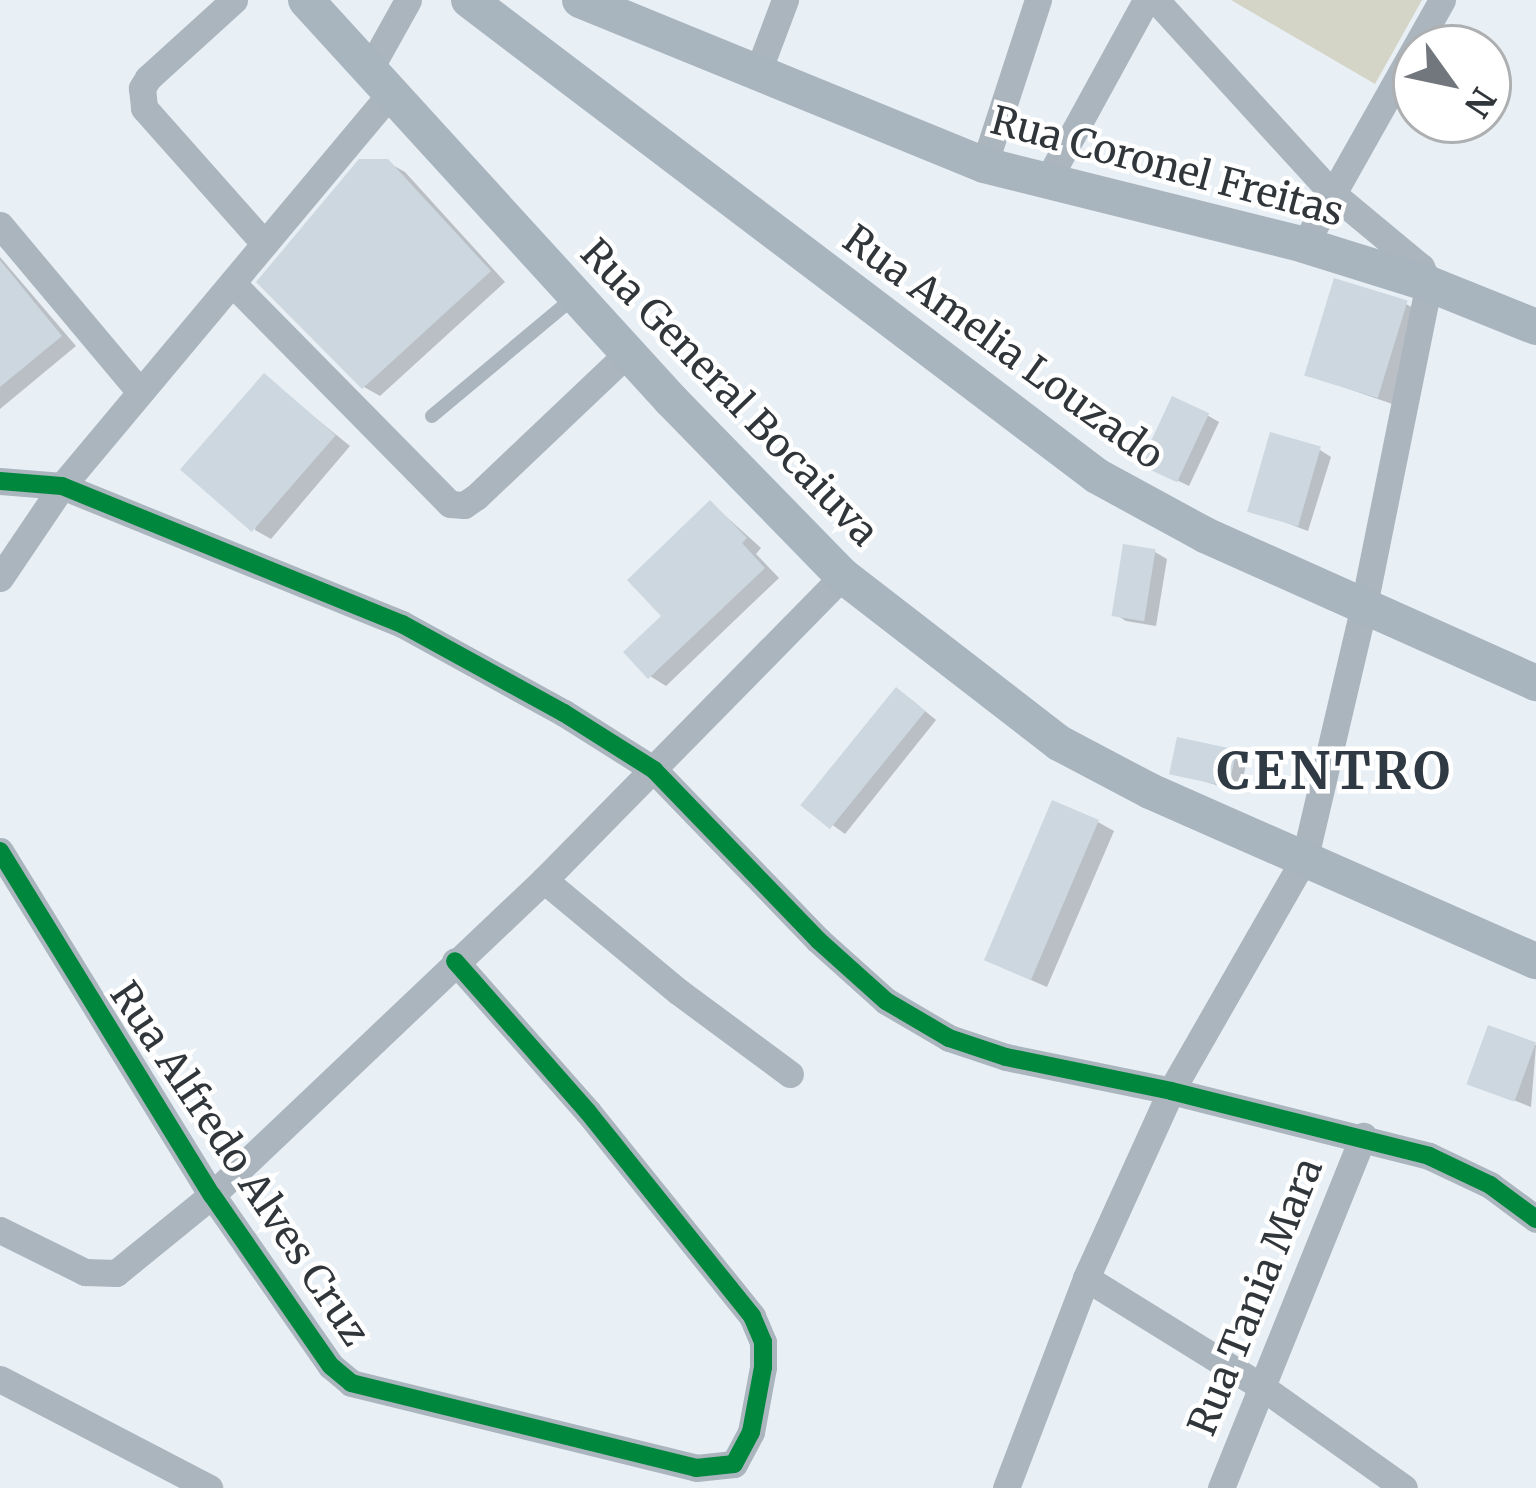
<!DOCTYPE html>
<style>
body{margin:0}
#map{position:relative;width:1536px;height:1488px;overflow:hidden;background:#e8eff5;font-family:Merriweather,serif}
div>[style]{position:absolute}
[style*='--x']{left:calc(var(--x)*1px);top:calc(var(--y)*1px);width:calc(var(--w)*1px);rotate:calc(var(--a)*1deg)}
.green>*{inset:0;background:#d5d5c7}
.shadow>*{inset:0;background:#0003}
.building>*{inset:0;background:#ccd7df;transform-origin:0 0}
.lane>*{height:14px;margin:-7px;padding:0 7px;transform-origin:7px;border-radius:7px;background:#abb5be}
.street>*{height:27px;margin:-13.5px;padding:0 13.5px;transform-origin:13.5px;border-radius:13.5px;background:#abb5be}
.secondary>*{height:36px;margin:-18px;padding:0 18px;transform-origin:18px;border-radius:18px;background:#a8b4be}
.cycleway>*{height:18px;margin:-9px;padding:0 9px;transform-origin:9px;border-radius:9px;background:#00873e}
span{translate:-50% -50%;white-space:nowrap;text-align:center;line-height:1.15;-webkit-text-stroke:9px #fff;paint-order:stroke}
.street-label{font-size:39px;color:#31363b}
.district-label{font-size:51px;color:#303a44;font-weight:700;letter-spacing:3px}
.north{position:absolute;left:1392px;top:24px;width:120px;height:120px;box-sizing:border-box;background:#fff;border:3px solid #adafb1;border-radius:50%;rotate:123deg;font-size:33px;font-weight:700;line-height:48px;text-align:center;color:#31363b}
.north::after{content:'';display:block;margin:auto;width:42px;height:54px;background:#71777c;clip-path:polygon(50% 0,100% 100%,50% 72%,0 100%)}
</style>
<div id="map">
<div class="green">
<i style="clip-path:polygon(1231px 0,1422px 0,1375px 84px)"></i>
</div>
<div class="shadow">
<i style="clip-path:polygon(387px 162px,405px 172px,505px 282px,380px 396px,364px 387px)"></i>
<i style="clip-path:polygon(0 257px,76px 346px,0 409px)"></i>
<i style="clip-path:polygon(1406px 304px,1422px 313px,1401px 407px,1308px 375px)"></i>
<i style="clip-path:polygon(265px 377px,350px 446px,271px 539px,255px 530px)"></i>
<i style="clip-path:polygon(1207px 415px,1219px 422px,1189px 486px,1156px 470px)"></i>
<i style="clip-path:polygon(1320px 450px,1331px 457px,1308px 531px,1249px 509px)"></i>
<i style="clip-path:polygon(711px 503px,761px 548px,756px 554px,779px 578px,666px 686px,650px 676px,665px 616px)"></i>
<i style="clip-path:polygon(1155px 552px,1167px 559px,1156px 626px,1126px 621px,1115px 614px)"></i>
<i style="clip-path:polygon(908px 697px,936px 720px,845px 834px,805px 805px)"></i>
<i style="clip-path:polygon(1236px 753px,1247px 760px,1240px 792px,1172px 772px)"></i>
<i style="clip-path:polygon(1098px 822px,1114px 831px,1047px 987px,1003px 968px)"></i>
<i style="clip-path:polygon(1489px 1029px,1536px 1045px,1531px 1107px,1470px 1083px)"></i>
</div>
<div class="building">
<i style="clip-path:polygon(359px 159px,388px 159px,491px 271px,362px 389px,256px 282px)"></i>
<i style="clip-path:polygon(0 260px,62px 336px,0 387px)"></i>
<i style="left:1334px;top:278px;width:77px;height:102px;rotate:17deg"></i>
<i style="left:264px;top:373px;width:95px;height:128px;rotate:41deg"></i>
<i style="left:1172px;top:396px;width:41px;height:76px;rotate:25deg"></i>
<i style="left:1270px;top:432px;width:53px;height:83px;rotate:16deg"></i>
<i style="clip-path:polygon(710px 500px,747px 538px,742px 543px,765px 568px,648px 679px,623px 652px,661px 616px,627px 580px)"></i>
<i style="left:1123px;top:544px;width:33px;height:73px;rotate:9deg"></i>
<i style="left:896px;top:687px;width:38px;height:152px;rotate:39deg"></i>
<i style="left:1177px;top:737px;width:61px;height:38px;rotate:12deg"></i>
<i style="left:1052px;top:800px;width:51px;height:174px;rotate:23deg"></i>
<i style="left:1488px;top:1025px;width:51px;height:63px;rotate:20deg"></i>
</div>
<div class="lane">
<i style="--x:432;--y:416;--w:182;--a:-39.9"></i>
</div>
<div class="street">
<i style="--x:234;--y:0;--w:116;--a:137.8"></i>
<i style="--x:148;--y:78;--w:12;--a:121"></i>
<i style="--x:142;--y:88;--w:20;--a:84"></i>
<i style="--x:144;--y:108;--w:181;--a:48.4"></i>
<i style="--x:759;--y:69;--w:74;--a:-69.4"></i>
<i style="--x:368;--y:72;--w:82;--a:-60.9"></i>
<i style="--x:984;--y:165;--w:174;--a:-71.9"></i>
<i style="--x:1046;--y:183;--w:209;--a:-61.3"></i>
<i style="--x:0;--y:225;--w:218;--a:50"></i>
<i style="--x:1304;--y:245;--w:281;--a:-60.6"></i>
<i style="--x:232;--y:283;--w:310;--a:45.4"></i>
<i style="--x:450;--y:504;--w:14;--a:4"></i>
<i style="--x:464;--y:505;--w:14;--a:-34"></i>
<i style="--x:476;--y:497;--w:211;--a:-43.5"></i>
<i style="--x:0;--y:481;--w:62;--a:4.6"></i>
<i style="--x:62;--y:486;--w:367;--a:22.1"></i>
<i style="--x:402;--y:624;--w:185;--a:28.8"></i>
<i style="--x:564;--y:713;--w:107;--a:32.3"></i>
<i style="--x:654;--y:770;--w:236;--a:46"></i>
<i style="--x:818;--y:940;--w:91;--a:41.9"></i>
<i style="--x:886;--y:1001;--w:73;--a:30.4"></i>
<i style="--x:949;--y:1038;--w:60;--a:18.4"></i>
<i style="--x:1006;--y:1057;--w:168;--a:11.6"></i>
<i style="--x:1171;--y:1091;--w:266;--a:14.1"></i>
<i style="--x:1429;--y:1156;--w:68;--a:25.4"></i>
<i style="--x:1490;--y:1185;--w:57;--a:36.5"></i>
<i style="--x:0;--y:578;--w:111;--a:-56"></i>
<i style="--x:62;--y:486;--w:510;--a:-50.09"></i>
<i style="--x:0;--y:851;--w:404;--a:58.4"></i>
<i style="--x:212;--y:1195;--w:208;--a:55.2"></i>
<i style="--x:331;--y:1366;--w:26;--a:40"></i>
<i style="--x:351;--y:1383;--w:355;--a:13.8"></i>
<i style="--x:696;--y:1468;--w:38;--a:-6"></i>
<i style="--x:734;--y:1464;--w:36;--a:-62"></i>
<i style="--x:751;--y:1432;--w:66;--a:-79.5"></i>
<i style="--x:763;--y:1367;--w:25;--a:-90"></i>
<i style="--x:763;--y:1342;--w:28;--a:-113"></i>
<i style="--x:752;--y:1316;--w:262;--a:-128.8"></i>
<i style="--x:588;--y:1112;--w:201;--a:-131.4"></i>
<i style="--x:544;--y:880;--w:175;--a:39.7"></i>
<i style="--x:679;--y:992;--w:138;--a:36.5"></i>
<i style="--x:0;--y:1230;--w:95;--a:26.3"></i>
<i style="--x:85;--y:1272;--w:31;--a:2"></i>
<i style="--x:116;--y:1273;--w:124;--a:-39.1"></i>
<i style="--x:212;--y:1195;--w:458;--a:-43.5"></i>
<i style="--x:544;--y:880;--w:426;--a:-45.5"></i>
<i style="--x:1086;--y:1278;--w:207;--a:31.8"></i>
<i style="--x:1262;--y:1387;--w:174;--a:35.4"></i>
<i style="--x:0;--y:1379;--w:236;--a:27.5"></i>
<i style="--x:1006;--y:1488;--w:225;--a:-69.1"></i>
<i style="--x:1086;--y:1278;--w:205;--a:-65.6"></i>
<i style="--x:1171;--y:1091;--w:270;--a:-60.2"></i>
<i style="--x:1305;--y:857;--w:259;--a:-76.8"></i>
<i style="--x:1364;--y:605;--w:328;--a:-78.6"></i>
<i style="--x:1429;--y:284;--w:19;--a:-115"></i>
<i style="--x:1421;--y:267;--w:116;--a:-140.3"></i>
<i style="--x:1332;--y:193;--w:261;--a:-132.4"></i>
<i style="--x:1221;--y:1488;--w:380;--a:-68"></i>
</div>
<div class="secondary">
<i style="--x:306;--y:0;--w:542;--a:47.62"></i>
<i style="--x:671;--y:400;--w:246;--a:45.7"></i>
<i style="--x:843;--y:576;--w:273;--a:37.7"></i>
<i style="--x:1059;--y:743;--w:103;--a:27.8"></i>
<i style="--x:1150;--y:791;--w:422;--a:23.8"></i>
<i style="--x:469;--y:0;--w:788;--a:37.16"></i>
<i style="--x:1097;--y:476;--w:123;--a:28.6"></i>
<i style="--x:1205;--y:535;--w:363;--a:24.1"></i>
<i style="--x:580;--y:0;--w:436;--a:22.2"></i>
<i style="--x:984;--y:165;--w:330;--a:14"></i>
<i style="--x:1304;--y:245;--w:131;--a:17.3"></i>
<i style="--x:1429;--y:284;--w:115;--a:21.9"></i>
</div>
<div class="cycleway">
<i style="--x:0;--y:481;--w:62;--a:4.6"></i>
<i style="--x:62;--y:486;--w:367;--a:22.1"></i>
<i style="--x:402;--y:624;--w:185;--a:28.8"></i>
<i style="--x:564;--y:713;--w:107;--a:32.3"></i>
<i style="--x:654;--y:770;--w:236;--a:46"></i>
<i style="--x:818;--y:940;--w:91;--a:41.9"></i>
<i style="--x:886;--y:1001;--w:73;--a:30.4"></i>
<i style="--x:949;--y:1038;--w:60;--a:18.4"></i>
<i style="--x:1006;--y:1057;--w:168;--a:11.6"></i>
<i style="--x:1171;--y:1091;--w:266;--a:14.1"></i>
<i style="--x:1429;--y:1156;--w:68;--a:25.4"></i>
<i style="--x:1490;--y:1185;--w:57;--a:36.5"></i>
<i style="--x:0;--y:851;--w:404;--a:58.4"></i>
<i style="--x:212;--y:1195;--w:208;--a:55.2"></i>
<i style="--x:331;--y:1366;--w:26;--a:40"></i>
<i style="--x:351;--y:1383;--w:355;--a:13.8"></i>
<i style="--x:696;--y:1468;--w:38;--a:-6"></i>
<i style="--x:734;--y:1464;--w:36;--a:-62"></i>
<i style="--x:751;--y:1432;--w:66;--a:-79.5"></i>
<i style="--x:763;--y:1367;--w:25;--a:-90"></i>
<i style="--x:763;--y:1342;--w:28;--a:-113"></i>
<i style="--x:752;--y:1316;--w:262;--a:-128.8"></i>
<i style="--x:588;--y:1112;--w:201;--a:-131.4"></i>
</div>
<div class="street-label">
<span style="left:1167px;top:167px;rotate:15deg">Rua Coronel Freitas</span>
<span style="left:1003px;top:348px;rotate:36deg">Rua Amelia Louzado</span>
<span style="left:729px;top:393px;rotate:46deg">Rua General Bocaiuva</span>
<span style="left:239px;top:1164px;rotate:56deg">Rua Alfredo Alves Cruz</span>
<span style="left:1256px;top:1297px;rotate:-68deg">Rua Tania Mara</span>
</div>
<div class="district-label">
<span style="left:1335px;top:771px">CENTRO</span>
</div>
<div class="north">N</div>
</div>
